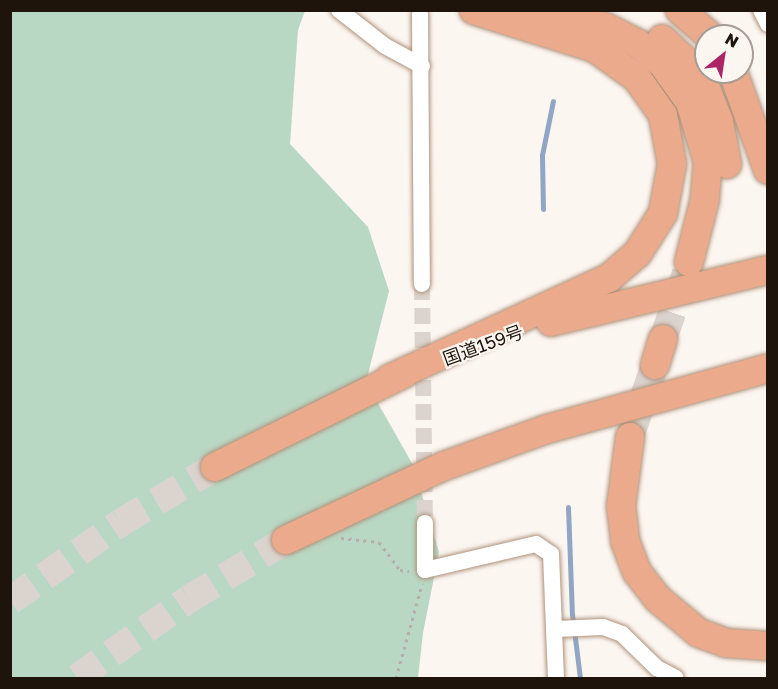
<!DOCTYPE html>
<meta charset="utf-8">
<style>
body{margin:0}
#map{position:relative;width:778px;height:689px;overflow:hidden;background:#fcf6f1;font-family:"Golos Text","Noto Sans JP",sans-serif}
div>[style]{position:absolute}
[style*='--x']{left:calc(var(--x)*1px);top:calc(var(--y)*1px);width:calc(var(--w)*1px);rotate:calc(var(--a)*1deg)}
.green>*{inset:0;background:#b9d8c4}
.stream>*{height:5px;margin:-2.5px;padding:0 2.5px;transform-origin:2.5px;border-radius:2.5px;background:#90a6c4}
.minor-tunnel>*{height:16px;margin-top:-8px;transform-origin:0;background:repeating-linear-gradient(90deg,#dbd4ce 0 16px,transparent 0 24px)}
.trunk-tunnel>*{height:28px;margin-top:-14px;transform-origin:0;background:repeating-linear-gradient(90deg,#dbd4ce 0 28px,transparent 0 42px)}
.path>*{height:3px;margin-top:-1.5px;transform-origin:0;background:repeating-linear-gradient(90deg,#b6aea8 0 3px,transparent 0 7.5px)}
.roads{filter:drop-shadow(0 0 2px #af927b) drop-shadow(0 0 2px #af927b)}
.minor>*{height:16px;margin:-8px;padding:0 8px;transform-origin:8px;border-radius:8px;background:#fff}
.trunk>*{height:28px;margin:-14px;padding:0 14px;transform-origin:14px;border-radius:14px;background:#ebaa8c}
span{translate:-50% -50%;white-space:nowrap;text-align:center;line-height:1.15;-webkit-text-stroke:4.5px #fcf6f1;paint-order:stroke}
.street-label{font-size:18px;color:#1f140b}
.frame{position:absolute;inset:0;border:12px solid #1f140b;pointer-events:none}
.north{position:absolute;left:694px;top:24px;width:60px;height:60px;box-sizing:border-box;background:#fcf6f1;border:2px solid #a49c95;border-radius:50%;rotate:30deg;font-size:16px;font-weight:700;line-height:24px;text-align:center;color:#1f140b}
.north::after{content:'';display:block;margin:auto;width:21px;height:27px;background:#ae2567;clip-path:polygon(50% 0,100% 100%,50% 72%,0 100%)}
</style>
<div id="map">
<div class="green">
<i style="clip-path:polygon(10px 11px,305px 11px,298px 30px,290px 144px,368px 227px,389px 291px,366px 382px,413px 465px,439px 552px,423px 633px,418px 678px,11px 678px)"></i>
</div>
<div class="stream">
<i style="--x:543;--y:209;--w:54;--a:-91.1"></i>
<i style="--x:542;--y:155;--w:55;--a:-78.5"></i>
<i style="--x:568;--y:507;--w:107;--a:87.9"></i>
<i style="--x:572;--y:614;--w:64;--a:82.9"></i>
</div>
<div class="minor-tunnel">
<i style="--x:422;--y:284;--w:239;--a:89.3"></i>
</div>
<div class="trunk-tunnel">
<i style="--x:663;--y:339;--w:73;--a:-70.8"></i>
<i style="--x:630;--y:437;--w:76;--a:-70.9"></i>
<i style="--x:10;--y:601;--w:135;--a:-35.3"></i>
<i style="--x:120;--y:523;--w:110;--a:-30.5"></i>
<i style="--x:77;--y:678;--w:137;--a:-35.2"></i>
<i style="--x:189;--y:599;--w:114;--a:-31.3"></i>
</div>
<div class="path">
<i style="--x:341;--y:538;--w:38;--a:6"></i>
<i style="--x:379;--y:542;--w:35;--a:53"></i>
<i style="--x:400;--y:570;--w:9;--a:6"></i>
<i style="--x:396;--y:678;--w:98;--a:-74.5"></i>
</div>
<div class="roads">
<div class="minor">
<i style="--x:339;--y:10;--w:58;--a:38"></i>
<i style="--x:385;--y:46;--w:42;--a:28.4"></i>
<i style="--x:761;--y:10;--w:16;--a:63"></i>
<i style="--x:420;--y:14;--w:270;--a:89.6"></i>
<i style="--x:425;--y:523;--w:47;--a:90"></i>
<i style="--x:425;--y:570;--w:114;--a:-13.2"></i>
<i style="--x:536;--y:544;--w:18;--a:34"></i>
<i style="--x:551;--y:554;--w:124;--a:87.7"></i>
<i style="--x:556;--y:629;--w:47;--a:-2.4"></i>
<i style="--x:603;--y:627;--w:20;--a:20"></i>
<i style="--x:622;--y:634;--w:49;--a:44.2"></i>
<i style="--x:657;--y:668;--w:21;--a:28"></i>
</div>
<div class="trunk">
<i style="--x:542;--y:10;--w:65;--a:15.1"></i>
<i style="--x:605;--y:27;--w:36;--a:27"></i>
<i style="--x:637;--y:43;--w:32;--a:39"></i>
<i style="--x:662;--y:63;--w:48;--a:54.3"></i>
<i style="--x:690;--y:102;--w:63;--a:73.3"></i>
<i style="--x:708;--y:162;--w:37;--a:95"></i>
<i style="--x:705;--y:199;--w:65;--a:104.3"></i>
<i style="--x:680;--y:10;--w:40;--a:41"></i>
<i style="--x:662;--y:39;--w:42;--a:43.1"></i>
<i style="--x:693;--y:68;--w:25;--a:58"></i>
<i style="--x:706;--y:89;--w:35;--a:68"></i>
<i style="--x:719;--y:122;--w:43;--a:79.2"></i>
<i style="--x:733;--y:72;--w:104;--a:70.3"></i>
<i style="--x:551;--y:322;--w:223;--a:-13.5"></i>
<i style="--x:655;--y:365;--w:27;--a:-73"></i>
<i style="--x:389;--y:379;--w:242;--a:-24.7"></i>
<i style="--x:609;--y:278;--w:37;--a:-41"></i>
<i style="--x:637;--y:254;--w:49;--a:-57.6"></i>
<i style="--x:663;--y:213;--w:50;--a:-79.6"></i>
<i style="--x:672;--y:164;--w:50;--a:-100.4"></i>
<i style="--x:663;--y:115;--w:45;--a:-125.1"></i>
<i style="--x:637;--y:78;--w:52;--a:-144.5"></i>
<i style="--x:595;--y:48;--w:127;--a:-162.6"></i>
<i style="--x:630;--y:437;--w:70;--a:97.4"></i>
<i style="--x:621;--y:506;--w:35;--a:83"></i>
<i style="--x:625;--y:541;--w:33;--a:69"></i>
<i style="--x:637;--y:572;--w:34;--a:52"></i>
<i style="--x:658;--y:599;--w:53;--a:39.7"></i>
<i style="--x:699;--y:633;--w:29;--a:20"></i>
<i style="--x:726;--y:643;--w:42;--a:4.1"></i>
<i style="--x:215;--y:467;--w:212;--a:-26.3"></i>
<i style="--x:286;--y:540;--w:174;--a:-25.1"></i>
<i style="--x:444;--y:466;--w:109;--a:-19.8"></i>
<i style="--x:547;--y:429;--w:229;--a:-15.4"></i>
</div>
</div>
<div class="street-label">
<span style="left:483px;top:345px;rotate:-20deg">国道159号</span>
</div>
<div class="frame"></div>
<div class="north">N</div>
</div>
